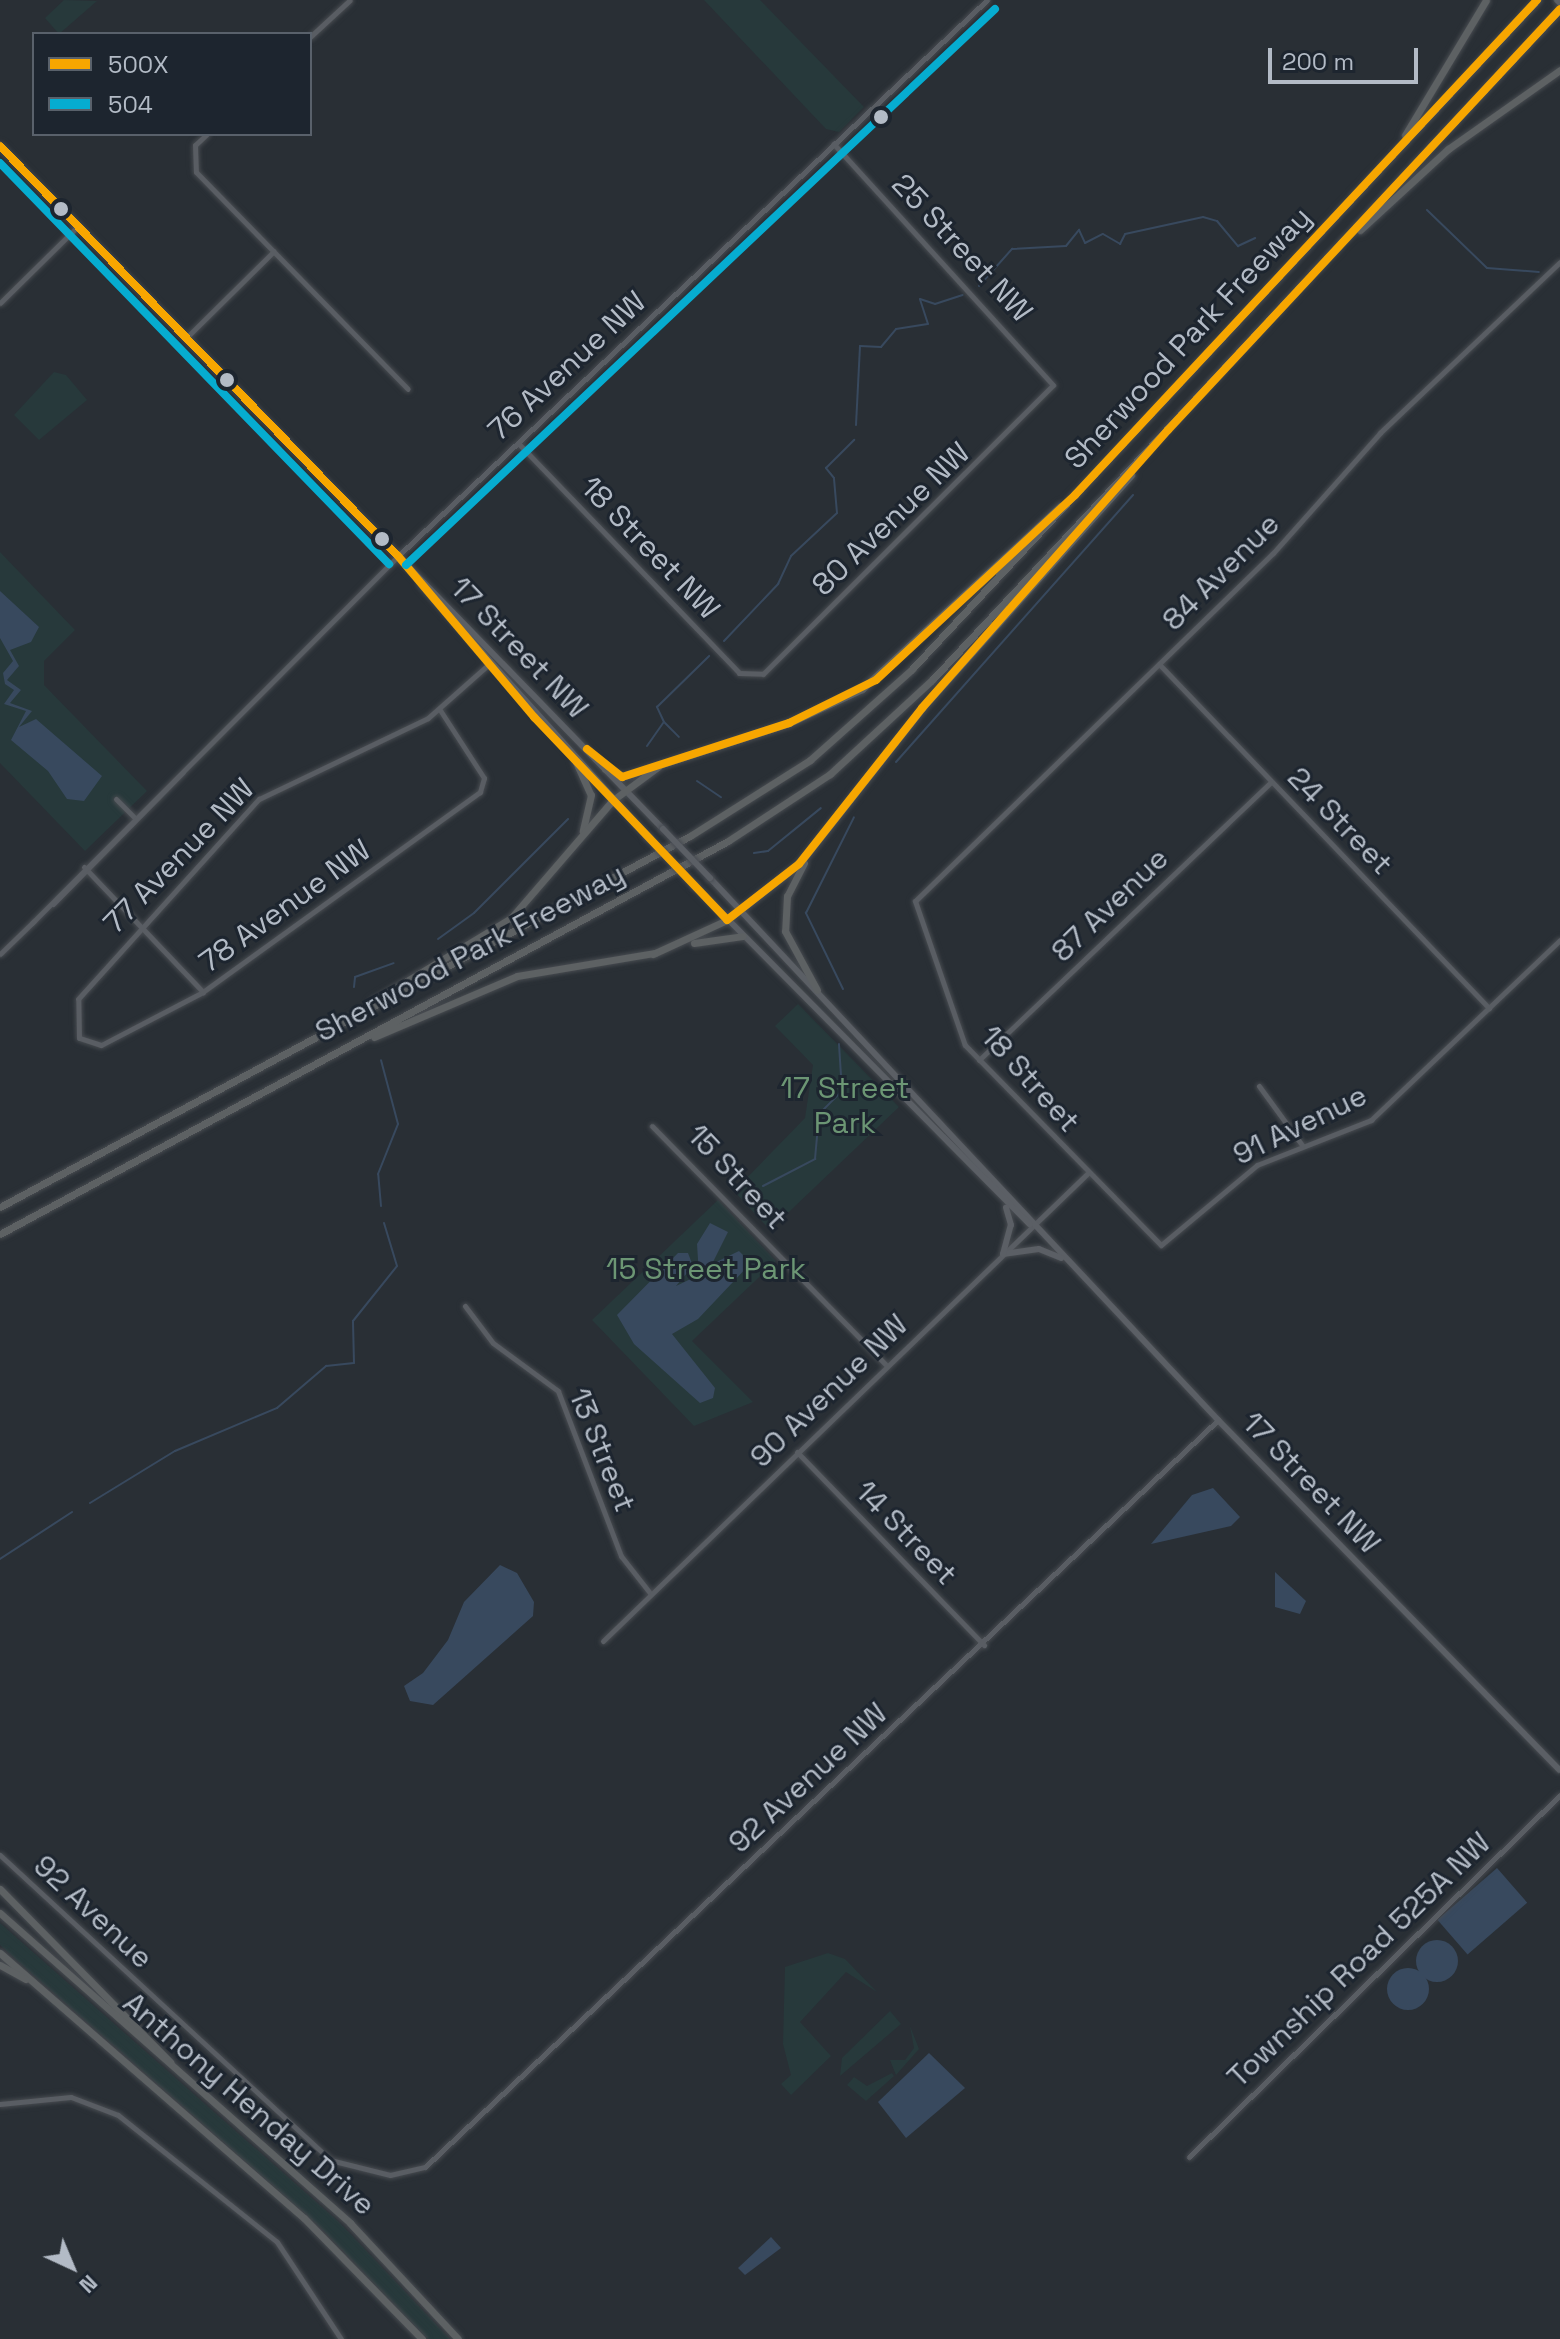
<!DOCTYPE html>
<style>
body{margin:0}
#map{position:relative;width:1560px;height:2339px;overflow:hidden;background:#292f35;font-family:"Space Grotesk",sans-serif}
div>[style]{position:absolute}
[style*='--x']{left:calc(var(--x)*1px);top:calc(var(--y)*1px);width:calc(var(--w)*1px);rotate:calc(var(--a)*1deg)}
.green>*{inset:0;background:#27393b}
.water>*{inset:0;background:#38495e;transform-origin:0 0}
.round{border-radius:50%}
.stream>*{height:2px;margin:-1px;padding:0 1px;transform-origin:1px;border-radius:1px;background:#38495e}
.roads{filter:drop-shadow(0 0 2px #474b50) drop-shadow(0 0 2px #474b50)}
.minor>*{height:5px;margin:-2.5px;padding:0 2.5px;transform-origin:2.5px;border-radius:2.5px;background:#595d63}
.major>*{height:6px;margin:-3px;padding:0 3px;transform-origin:3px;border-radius:3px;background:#5b5f65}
.highway>*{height:7px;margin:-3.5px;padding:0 3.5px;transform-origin:3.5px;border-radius:3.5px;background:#5d6163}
.bridges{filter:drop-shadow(0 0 2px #474b52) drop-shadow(0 0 2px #474b52)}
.major-bridge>*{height:6px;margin:-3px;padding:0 3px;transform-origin:3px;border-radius:3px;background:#5b5f65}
.bus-1>*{height:8px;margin:-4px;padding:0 4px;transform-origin:4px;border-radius:4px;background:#f7a600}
.bus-2>*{height:8px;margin:-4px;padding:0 4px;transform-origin:4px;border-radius:4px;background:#06acd0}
.dots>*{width:22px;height:22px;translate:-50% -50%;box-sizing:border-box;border:4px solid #1d252f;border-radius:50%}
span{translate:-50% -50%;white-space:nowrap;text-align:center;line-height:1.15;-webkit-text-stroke:6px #1d252f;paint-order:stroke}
.street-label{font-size:30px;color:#b3bbc6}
.park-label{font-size:30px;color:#6c9674}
.legend{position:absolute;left:32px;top:32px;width:280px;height:104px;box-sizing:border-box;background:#1d252f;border:2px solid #59616b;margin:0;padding:10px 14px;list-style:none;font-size:24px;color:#b3bbc6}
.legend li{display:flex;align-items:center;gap:16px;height:40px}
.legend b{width:40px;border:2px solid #59616b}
.north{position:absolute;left:32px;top:2227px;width:80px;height:80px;-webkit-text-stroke:6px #1d252f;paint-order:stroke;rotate:136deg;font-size:22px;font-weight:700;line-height:32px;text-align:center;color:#b3bbc6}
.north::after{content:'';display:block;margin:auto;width:28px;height:36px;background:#b3bbc6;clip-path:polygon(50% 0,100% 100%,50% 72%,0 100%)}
.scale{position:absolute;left:1268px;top:48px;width:150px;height:36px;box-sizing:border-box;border:4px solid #b3bbc6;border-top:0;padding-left:10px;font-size:24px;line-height:28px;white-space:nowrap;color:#b3bbc6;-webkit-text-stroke:6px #1d252f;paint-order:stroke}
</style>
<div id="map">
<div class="green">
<i style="clip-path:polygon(64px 0,97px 1px,59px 34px,45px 18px)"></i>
<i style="clip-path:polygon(704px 0,760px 0,864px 107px,839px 132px,826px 129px)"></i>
<i style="clip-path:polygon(54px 372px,66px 375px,87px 400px,39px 440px,14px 415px)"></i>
<i style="clip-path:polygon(0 552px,75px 630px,44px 661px,44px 685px,147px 791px,85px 851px,0 763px)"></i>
<i style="clip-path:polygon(798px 1004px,899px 1107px,770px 1230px,734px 1191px,805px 1118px,813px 1065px,775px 1026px)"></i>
<i style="clip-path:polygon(718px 1200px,776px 1261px,692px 1341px,753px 1402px,694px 1426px,592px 1320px)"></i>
<i style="clip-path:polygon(0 1923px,340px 2223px,450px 2339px,428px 2339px,319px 2226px,21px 1964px,0 1945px)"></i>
<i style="clip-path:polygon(828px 1953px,845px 1959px,877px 1992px,846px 1972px,800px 2022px,831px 2056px,791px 2095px,781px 2084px,791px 2075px,783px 2044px,785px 1967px)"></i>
<i style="clip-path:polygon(890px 2011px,901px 2024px,840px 2076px,842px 2058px)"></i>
<i style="clip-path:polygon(910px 2026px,919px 2049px,896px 2075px,890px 2060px,905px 2060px,914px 2048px)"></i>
<i style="clip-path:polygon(892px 2073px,894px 2076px,866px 2101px,847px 2085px,854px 2077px,867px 2086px)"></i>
</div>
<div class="water">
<i style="clip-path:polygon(0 591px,39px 627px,31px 642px,10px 650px,19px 666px,7px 680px,21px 690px,10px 703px,32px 711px,19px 727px,36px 719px,102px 776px,84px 801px,67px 799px,48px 771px,11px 740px,26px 711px,4px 704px,14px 690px,5px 684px,3px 673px,13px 661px,0 638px)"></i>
<i style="clip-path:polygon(710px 1223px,728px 1232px,712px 1264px,739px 1251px,751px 1263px,698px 1319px,672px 1334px,715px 1388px,713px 1398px,700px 1403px,634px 1344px,617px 1315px,678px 1253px,688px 1253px,693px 1266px,676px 1286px,699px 1275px,697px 1244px)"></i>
<i style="clip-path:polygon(1213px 1488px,1240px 1517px,1231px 1526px,1151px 1544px,1192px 1495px)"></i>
<i style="clip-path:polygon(500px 1565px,517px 1573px,534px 1602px,533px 1616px,433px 1705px,410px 1701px,404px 1686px,423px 1673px,448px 1640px,464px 1602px)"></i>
<i style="clip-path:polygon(1275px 1572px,1306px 1601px,1300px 1614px,1275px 1607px)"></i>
<i style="left:1497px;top:1868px;width:46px;height:79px;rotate:49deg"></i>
<i class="round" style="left:1416px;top:1940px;width:42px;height:42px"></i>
<i class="round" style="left:1387px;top:1968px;width:42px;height:42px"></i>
<i style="clip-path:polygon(929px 2053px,965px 2088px,906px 2138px,878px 2102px)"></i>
<i style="clip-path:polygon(771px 2237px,781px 2248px,745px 2275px,738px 2268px)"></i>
</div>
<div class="stream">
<i style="--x:1427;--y:210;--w:83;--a:44"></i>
<i style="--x:1487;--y:268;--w:52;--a:4.4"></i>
<i style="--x:979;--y:286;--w:50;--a:-48.3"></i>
<i style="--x:1012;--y:249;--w:54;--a:-3.2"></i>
<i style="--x:1066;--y:246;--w:21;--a:-51"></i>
<i style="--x:1079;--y:230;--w:14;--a:65"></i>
<i style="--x:1085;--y:243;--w:20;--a:-27"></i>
<i style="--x:1103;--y:234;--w:20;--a:30"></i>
<i style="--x:1120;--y:244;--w:11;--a:-63"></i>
<i style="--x:1125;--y:234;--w:80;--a:-12.3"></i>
<i style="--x:1203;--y:217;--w:15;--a:16"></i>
<i style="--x:1217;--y:221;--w:33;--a:50"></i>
<i style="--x:1238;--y:246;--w:19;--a:-25"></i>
<i style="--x:856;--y:425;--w:79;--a:-87.1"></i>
<i style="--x:860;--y:346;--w:21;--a:3"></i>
<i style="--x:881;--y:347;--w:23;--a:-50"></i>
<i style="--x:896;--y:329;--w:32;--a:-9"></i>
<i style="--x:928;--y:324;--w:26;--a:-108"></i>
<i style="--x:920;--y:299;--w:16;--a:18"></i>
<i style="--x:935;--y:304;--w:29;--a:-18"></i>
<i style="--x:724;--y:641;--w:79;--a:-46.5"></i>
<i style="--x:778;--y:584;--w:31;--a:-65"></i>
<i style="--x:791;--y:556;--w:63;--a:-43.1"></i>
<i style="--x:837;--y:513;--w:35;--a:-95"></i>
<i style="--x:834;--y:478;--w:13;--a:-129"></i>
<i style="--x:826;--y:468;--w:40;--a:-45"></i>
<i style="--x:664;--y:722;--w:21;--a:45"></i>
<i style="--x:647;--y:746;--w:29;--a:-55"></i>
<i style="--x:664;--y:722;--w:17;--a:-115"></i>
<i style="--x:657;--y:707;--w:73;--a:-44.4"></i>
<i style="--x:896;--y:762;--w:357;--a:-48.4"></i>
<i style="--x:697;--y:781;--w:29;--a:34"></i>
<i style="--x:754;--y:853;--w:14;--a:-8"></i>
<i style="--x:768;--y:851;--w:68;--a:-39.1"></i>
<i style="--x:438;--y:939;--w:44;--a:-35.8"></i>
<i style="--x:474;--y:913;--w:133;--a:-45"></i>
<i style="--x:354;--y:987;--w:10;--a:-84"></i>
<i style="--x:355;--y:977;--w:41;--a:-19.7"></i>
<i style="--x:843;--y:989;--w:85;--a:-116"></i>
<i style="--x:806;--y:913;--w:107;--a:-63.4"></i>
<i style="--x:763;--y:1186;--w:59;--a:-27.4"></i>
<i style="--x:815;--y:1159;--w:45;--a:-84.9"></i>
<i style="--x:819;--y:1114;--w:33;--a:-45"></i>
<i style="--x:842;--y:1091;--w:47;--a:-93.7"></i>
<i style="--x:381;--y:1206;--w:32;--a:-95"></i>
<i style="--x:378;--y:1174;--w:54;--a:-68.2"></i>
<i style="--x:398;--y:1124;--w:66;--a:-104.9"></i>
<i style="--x:90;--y:1503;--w:100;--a:-31.5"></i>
<i style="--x:175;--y:1451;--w:111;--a:-22.9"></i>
<i style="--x:277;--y:1408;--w:65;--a:-40.6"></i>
<i style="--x:326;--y:1366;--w:28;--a:-6"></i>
<i style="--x:354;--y:1363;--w:42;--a:-91.4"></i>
<i style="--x:353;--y:1321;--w:70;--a:-51.3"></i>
<i style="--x:397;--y:1266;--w:45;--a:-106.8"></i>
<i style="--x:0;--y:1559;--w:86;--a:-33.1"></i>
</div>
<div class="roads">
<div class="minor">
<i style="--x:310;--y:37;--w:54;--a:-42.8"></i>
<i style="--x:207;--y:134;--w:16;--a:137"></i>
<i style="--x:195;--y:145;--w:27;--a:88"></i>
<i style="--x:196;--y:172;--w:303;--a:45.7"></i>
<i style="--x:1560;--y:262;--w:248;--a:136.5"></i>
<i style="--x:1380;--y:433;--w:161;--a:131.7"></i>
<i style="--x:1273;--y:553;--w:499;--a:135.8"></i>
<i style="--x:915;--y:901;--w:152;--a:70.9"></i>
<i style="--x:965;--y:1045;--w:280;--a:45.6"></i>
<i style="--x:1161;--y:1245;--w:125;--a:-39.8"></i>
<i style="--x:1257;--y:1165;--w:123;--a:-21.5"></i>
<i style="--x:1371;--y:1120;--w:261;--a:-43.6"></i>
<i style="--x:0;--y:303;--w:110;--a:-44.6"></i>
<i style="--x:187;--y:337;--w:122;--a:-44.7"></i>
<i style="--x:518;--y:443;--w:319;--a:46.1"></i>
<i style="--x:739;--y:673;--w:24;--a:2"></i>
<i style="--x:763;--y:674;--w:409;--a:-44.9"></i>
<i style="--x:1053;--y:385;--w:326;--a:-132.3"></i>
<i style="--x:1159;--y:664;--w:477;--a:46.2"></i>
<i style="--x:440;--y:710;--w:81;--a:57.1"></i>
<i style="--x:484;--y:778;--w:15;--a:106"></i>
<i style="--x:480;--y:792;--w:342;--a:144.2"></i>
<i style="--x:203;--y:992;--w:115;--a:152.5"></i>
<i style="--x:101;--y:1045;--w:23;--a:-162"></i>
<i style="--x:79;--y:1038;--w:39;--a:-91"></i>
<i style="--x:78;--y:999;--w:270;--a:-47.9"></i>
<i style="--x:259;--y:799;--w:187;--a:-25.6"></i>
<i style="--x:428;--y:718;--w:81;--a:-41.5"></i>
<i style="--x:116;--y:799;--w:25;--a:45"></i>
<i style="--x:84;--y:867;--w:173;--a:46.4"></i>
<i style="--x:53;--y:904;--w:185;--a:-45.4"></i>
<i style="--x:32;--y:923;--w:518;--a:-45.08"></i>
<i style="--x:398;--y:556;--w:810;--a:-43.35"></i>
<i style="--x:0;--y:954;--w:47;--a:-44.1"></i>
<i style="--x:979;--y:1060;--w:403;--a:-43.6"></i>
<i style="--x:1259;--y:1086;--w:73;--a:53.9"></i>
<i style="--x:652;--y:1126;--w:336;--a:45.6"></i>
<i style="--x:465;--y:1306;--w:46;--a:52.9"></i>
<i style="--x:493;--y:1343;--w:81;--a:36.4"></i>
<i style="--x:558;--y:1391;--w:177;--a:69.1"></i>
<i style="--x:621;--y:1556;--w:47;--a:51.9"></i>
<i style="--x:797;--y:1452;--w:269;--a:45.9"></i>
<i style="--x:603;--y:1641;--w:673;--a:-43.98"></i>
<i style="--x:0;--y:1855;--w:449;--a:42.7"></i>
<i style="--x:330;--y:2160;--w:62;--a:14"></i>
<i style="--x:390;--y:2175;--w:36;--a:-13"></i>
<i style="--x:425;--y:2167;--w:1089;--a:-43.29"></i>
<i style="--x:0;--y:2104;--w:71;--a:-5.6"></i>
<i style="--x:71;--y:2097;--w:50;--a:21"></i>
<i style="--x:118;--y:2115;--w:203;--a:38.6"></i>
<i style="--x:277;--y:2242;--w:116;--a:56.6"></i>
<i style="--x:1189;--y:2157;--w:518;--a:-44.3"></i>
</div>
<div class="major">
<i style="--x:1557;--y:0;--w:4;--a:45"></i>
<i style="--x:0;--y:146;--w:952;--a:45.85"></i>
<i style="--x:421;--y:584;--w:340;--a:48.1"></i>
<i style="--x:710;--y:878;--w:743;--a:46.85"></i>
<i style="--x:1218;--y:1420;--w:489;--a:45.7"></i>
<i style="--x:695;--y:886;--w:476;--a:45.3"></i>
<i style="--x:1003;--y:1254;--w:36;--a:-8"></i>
<i style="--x:1039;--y:1249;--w:24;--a:22"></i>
<i style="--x:1003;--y:1254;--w:30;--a:-75"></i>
<i style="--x:1011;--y:1225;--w:18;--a:-106"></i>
</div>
<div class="highway">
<i style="--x:1405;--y:135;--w:157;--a:-59"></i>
<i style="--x:1360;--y:230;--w:120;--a:-42.6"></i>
<i style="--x:1448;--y:149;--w:137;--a:-35.2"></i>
<i style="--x:576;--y:762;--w:36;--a:66"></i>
<i style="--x:591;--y:795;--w:37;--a:103"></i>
<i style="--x:605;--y:769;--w:19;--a:25"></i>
<i style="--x:622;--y:777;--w:176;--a:-17.9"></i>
<i style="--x:789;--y:723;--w:81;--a:-25"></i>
<i style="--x:862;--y:689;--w:270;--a:-42.7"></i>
<i style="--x:804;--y:863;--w:37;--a:117"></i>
<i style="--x:787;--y:896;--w:35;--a:93"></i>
<i style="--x:785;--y:931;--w:67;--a:61.5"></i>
<i style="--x:694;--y:943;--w:49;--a:-8.1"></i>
<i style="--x:653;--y:954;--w:81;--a:-24.7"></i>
<i style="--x:727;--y:920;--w:91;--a:-37.9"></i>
<i style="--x:799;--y:864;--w:199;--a:-51.7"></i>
<i style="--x:922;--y:708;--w:313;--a:-48.1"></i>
<i style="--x:372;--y:1002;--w:162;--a:-31.1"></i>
<i style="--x:511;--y:918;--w:156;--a:-49.2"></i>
<i style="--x:613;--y:800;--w:57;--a:-36.5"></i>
<i style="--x:374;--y:1037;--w:155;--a:-23.1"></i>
<i style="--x:517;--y:976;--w:140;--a:-9.5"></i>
<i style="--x:0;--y:1207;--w:783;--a:-28.27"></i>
<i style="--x:690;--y:836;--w:142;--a:-32.3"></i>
<i style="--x:810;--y:760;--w:137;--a:-41.7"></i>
<i style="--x:912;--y:669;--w:916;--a:-46.95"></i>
<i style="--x:0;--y:1234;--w:827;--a:-28.36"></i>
<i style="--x:728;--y:841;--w:122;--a:-33.3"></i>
<i style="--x:830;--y:774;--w:139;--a:-42.7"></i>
<i style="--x:932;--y:680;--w:919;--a:-46.9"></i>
<i style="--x:0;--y:1889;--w:243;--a:45.5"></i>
<i style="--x:0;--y:1913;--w:468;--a:41.5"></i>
<i style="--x:350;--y:2223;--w:158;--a:47"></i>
<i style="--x:0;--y:1953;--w:403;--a:41.1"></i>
<i style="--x:304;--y:2218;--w:169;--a:45.7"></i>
<i style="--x:0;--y:1965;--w:29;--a:29"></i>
</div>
</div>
<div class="bridges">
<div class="major-bridge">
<i style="--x:663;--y:829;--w:68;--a:46.2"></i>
<i style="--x:648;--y:837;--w:68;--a:46.2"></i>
</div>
</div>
<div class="bus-1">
<i style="--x:0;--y:146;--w:571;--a:45.85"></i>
<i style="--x:398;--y:556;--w:211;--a:49.8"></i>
<i style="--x:534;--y:717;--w:280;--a:46.4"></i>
<i style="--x:727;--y:920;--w:91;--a:-37.9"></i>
<i style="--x:799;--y:864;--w:199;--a:-51.7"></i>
<i style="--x:922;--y:708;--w:371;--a:-48.5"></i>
<i style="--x:1168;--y:430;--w:575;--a:-47.04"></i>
<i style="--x:587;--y:749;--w:45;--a:38.7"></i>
<i style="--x:622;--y:777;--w:176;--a:-17.9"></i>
<i style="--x:789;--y:723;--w:97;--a:-26.3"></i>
<i style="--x:876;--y:680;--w:272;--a:-42.9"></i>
<i style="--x:1075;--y:495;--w:677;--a:-46.97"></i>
</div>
<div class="bus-2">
<i style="--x:0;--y:163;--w:559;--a:45.87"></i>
<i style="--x:406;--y:565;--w:810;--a:-43.35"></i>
</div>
<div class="dots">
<i style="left:881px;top:117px;background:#b3bbc6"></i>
<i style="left:61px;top:209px;background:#b3bbc6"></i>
<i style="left:227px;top:380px;background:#b3bbc6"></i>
<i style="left:382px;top:539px;background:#b3bbc6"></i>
</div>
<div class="street-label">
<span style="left:962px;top:248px;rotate:47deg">25 Street NW</span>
<span style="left:1188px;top:338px;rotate:-47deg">Sherwood Park Freeway</span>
<span style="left:567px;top:366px;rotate:-43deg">76 Avenue NW</span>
<span style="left:891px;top:519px;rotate:-44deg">80 Avenue NW</span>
<span style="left:650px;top:548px;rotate:46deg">18 Street NW</span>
<span style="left:1221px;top:572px;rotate:-45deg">84 Avenue</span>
<span style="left:519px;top:648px;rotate:46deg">17 Street NW</span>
<span style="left:1340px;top:821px;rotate:46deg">24 Street</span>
<span style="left:179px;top:856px;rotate:-46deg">77 Avenue NW</span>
<span style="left:1110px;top:905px;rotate:-44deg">87 Avenue</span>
<span style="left:285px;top:906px;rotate:-36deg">78 Avenue NW</span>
<span style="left:470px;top:953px;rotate:-28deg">Sherwood Park Freeway</span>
<span style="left:1030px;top:1079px;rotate:48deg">18 Street</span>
<span style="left:1300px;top:1125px;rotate:-26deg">91 Avenue</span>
<span style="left:737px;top:1177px;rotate:47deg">15 Street</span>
<span style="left:829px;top:1391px;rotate:-44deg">90 Avenue NW</span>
<span style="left:602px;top:1450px;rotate:68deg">13 Street</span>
<span style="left:1311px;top:1483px;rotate:46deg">17 Street NW</span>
<span style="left:906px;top:1533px;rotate:46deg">14 Street</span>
<span style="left:808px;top:1778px;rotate:-43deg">92 Avenue NW</span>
<span style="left:93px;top:1912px;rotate:43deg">92 Avenue</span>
<span style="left:1359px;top:1960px;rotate:-44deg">Township Road 525A NW</span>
<span style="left:249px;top:2104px;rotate:41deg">Anthony Henday Drive</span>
</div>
<div class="park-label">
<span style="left:845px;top:1105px">17 Street<br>Park</span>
<span style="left:706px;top:1269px">15 Street Park</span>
</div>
<ul class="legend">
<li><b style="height:10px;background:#f7a600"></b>500X</li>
<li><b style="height:10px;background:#06acd0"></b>504</li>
</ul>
<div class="north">N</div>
<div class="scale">200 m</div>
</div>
